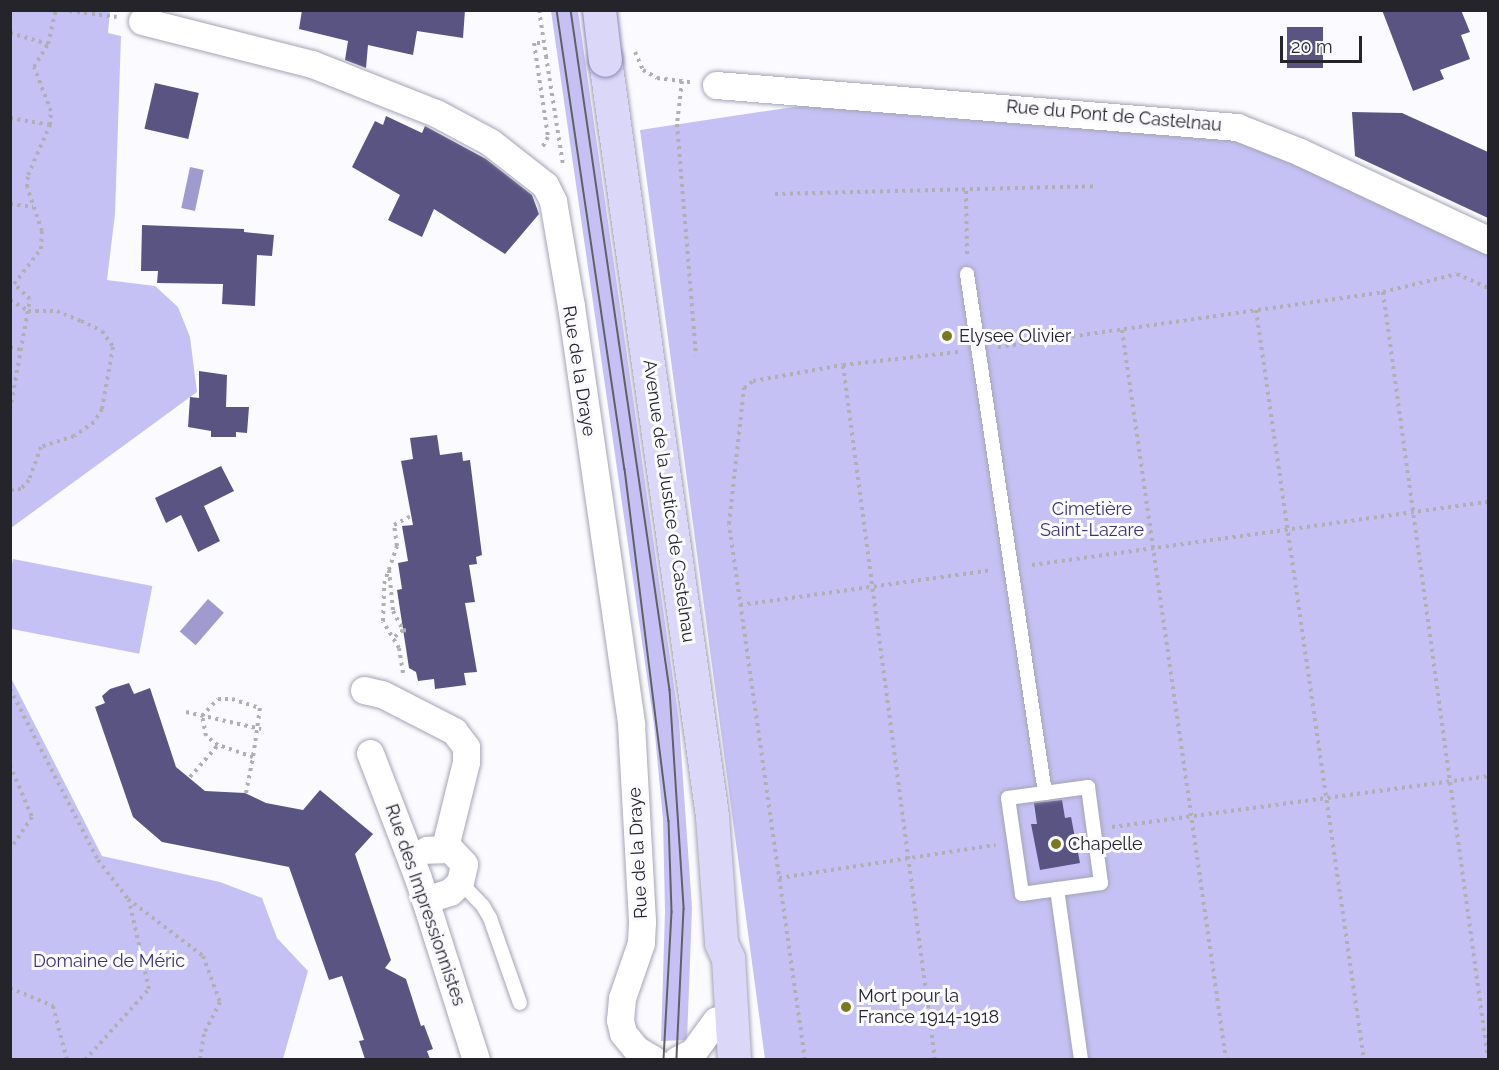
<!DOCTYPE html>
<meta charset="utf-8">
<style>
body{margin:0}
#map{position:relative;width:1499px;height:1070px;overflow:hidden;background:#fbfbff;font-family:Raleway,sans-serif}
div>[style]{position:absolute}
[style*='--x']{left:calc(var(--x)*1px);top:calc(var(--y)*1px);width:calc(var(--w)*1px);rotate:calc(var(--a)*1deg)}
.green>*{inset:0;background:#c5c1f4;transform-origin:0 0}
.water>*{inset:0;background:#9f9bce;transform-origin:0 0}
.building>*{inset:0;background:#595482;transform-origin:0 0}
.path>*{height:4px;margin-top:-2px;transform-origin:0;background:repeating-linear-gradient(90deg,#afafb4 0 3px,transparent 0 7.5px)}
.roads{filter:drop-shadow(0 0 2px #a5a4b5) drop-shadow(0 0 2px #a5a4b5)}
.lane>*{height:14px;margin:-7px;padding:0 7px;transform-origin:7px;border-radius:7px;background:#fff}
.street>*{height:27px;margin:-13.5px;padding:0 13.5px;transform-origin:13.5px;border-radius:13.5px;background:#fff}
.primary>*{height:33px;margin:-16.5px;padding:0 16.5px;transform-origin:16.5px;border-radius:16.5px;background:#dad7f9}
.tram>*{height:1.5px;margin:-0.75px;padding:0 0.75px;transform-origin:0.75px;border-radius:0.75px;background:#606065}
.path-bridge>*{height:4px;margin-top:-2px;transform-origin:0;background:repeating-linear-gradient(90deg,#afafb4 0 3px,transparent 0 7.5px)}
.bridges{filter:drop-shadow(0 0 2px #8a87ae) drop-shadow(0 0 2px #8a87ae)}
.primary-bridge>*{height:33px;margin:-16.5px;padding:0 16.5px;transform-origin:16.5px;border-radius:16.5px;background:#dad7f9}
.dots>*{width:16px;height:16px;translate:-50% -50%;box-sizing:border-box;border:3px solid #fbfbff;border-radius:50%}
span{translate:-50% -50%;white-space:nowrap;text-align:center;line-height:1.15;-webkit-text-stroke:6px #fbfbff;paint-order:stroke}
.street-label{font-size:18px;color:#24242a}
.poi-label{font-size:18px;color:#24242a}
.left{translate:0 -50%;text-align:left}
.park-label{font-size:18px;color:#3e3372}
.frame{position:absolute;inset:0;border:12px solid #24242a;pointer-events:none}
.scale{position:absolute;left:1280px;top:36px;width:82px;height:27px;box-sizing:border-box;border:3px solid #24242a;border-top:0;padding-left:8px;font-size:18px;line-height:21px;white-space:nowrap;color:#24242a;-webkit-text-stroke:4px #fbfbff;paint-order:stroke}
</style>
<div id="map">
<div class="green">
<i style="clip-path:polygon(11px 10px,110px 11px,108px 33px,121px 36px,115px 214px,107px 280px,155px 286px,178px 307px,190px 337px,197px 392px,11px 528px)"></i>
<i style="clip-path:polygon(551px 11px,578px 11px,679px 721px,692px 908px,687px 1040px,661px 1041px,665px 912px,663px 819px,654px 725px)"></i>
<i style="clip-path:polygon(813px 104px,1243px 138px,1488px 249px,1488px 1059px,765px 1059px,640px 130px)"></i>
<i style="left:13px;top:559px;width:142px;height:69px;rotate:11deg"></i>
<i style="clip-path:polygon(10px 676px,102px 856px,220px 882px,262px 898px,277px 938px,308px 971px,283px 1059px,11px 1059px)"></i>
</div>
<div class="water">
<i style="left:190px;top:167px;width:14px;height:42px;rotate:12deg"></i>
<i style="left:208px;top:599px;width:21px;height:43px;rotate:41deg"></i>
</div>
<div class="building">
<i style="clip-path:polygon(302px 10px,465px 10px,463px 38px,417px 31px,413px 55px,368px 45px,366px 68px,345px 60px,348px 41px,299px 29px)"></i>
<i style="clip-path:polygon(1382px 10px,1461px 10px,1470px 32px,1461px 35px,1470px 59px,1440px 70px,1444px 79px,1413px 91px)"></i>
<i style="left:1287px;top:27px;width:36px;height:41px"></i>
<i style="left:155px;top:83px;width:45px;height:47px;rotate:13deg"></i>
<i style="clip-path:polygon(1352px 112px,1402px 113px,1488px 152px,1488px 218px,1355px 156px)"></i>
<i style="clip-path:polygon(386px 116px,422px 133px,425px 126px,486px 159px,532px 195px,539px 214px,505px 254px,434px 209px,422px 237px,388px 220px,400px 195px,352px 167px,375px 121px,383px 125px)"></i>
<i style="clip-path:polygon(142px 225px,244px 229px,244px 232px,274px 235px,272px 256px,257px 255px,255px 306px,222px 304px,223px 284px,157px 283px,158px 271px,141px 271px)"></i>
<i style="clip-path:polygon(199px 371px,227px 375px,226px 407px,249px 407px,247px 433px,236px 432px,236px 437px,211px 437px,211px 431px,188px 427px,190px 397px,199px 398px)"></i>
<i style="clip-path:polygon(437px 435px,440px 455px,462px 452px,463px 461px,470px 460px,482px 555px,476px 557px,477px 564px,469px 565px,475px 602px,465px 603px,477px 672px,464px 673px,466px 685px,435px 689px,434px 679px,418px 681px,416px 672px,409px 668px,397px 590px,402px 589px,398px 563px,408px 561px,402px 526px,413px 525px,401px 461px,413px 459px,410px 438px)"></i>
<i style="clip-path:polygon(221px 466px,234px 491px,204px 506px,220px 541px,198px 552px,181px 515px,166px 523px,155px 498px)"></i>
<i style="clip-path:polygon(129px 683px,134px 694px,150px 688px,176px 767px,205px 791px,245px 793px,266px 803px,303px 810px,320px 790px,373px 834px,355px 854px,391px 960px,385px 968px,406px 979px,421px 1026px,424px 1025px,433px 1049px,427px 1051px,430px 1059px,365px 1059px,359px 1041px,364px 1040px,342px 976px,329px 980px,289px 867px,162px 842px,133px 817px,95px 707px,105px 703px,102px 696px,110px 689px)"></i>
<i style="clip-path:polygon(1062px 800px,1065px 818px,1071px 817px,1080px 863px,1040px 870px,1031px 824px,1037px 824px,1034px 803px)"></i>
</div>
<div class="path">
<i style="--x:62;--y:10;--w:55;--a:7.3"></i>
<i style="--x:10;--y:33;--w:40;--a:16"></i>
<i style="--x:540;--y:43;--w:6;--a:180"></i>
<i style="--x:534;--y:43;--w:95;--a:81.5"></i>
<i style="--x:548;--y:137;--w:13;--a:119"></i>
<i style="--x:635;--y:52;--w:20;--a:66"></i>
<i style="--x:643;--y:70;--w:16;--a:30"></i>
<i style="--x:657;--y:78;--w:34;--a:7"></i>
<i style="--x:546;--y:56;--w:109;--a:81.1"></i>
<i style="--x:682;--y:81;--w:43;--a:96.6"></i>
<i style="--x:677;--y:124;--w:233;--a:85.3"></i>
<i style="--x:10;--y:118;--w:41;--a:9.9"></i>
<i style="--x:966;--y:191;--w:65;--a:89.1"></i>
<i style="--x:775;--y:194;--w:322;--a:-1.4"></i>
<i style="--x:10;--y:204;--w:23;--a:7"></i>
<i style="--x:1383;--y:292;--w:775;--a:82.21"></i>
<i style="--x:10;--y:300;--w:21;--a:31"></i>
<i style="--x:28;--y:311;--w:29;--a:0"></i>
<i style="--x:57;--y:311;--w:26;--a:23"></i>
<i style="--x:81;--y:321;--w:23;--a:25"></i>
<i style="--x:102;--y:331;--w:19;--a:55"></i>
<i style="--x:113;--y:347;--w:63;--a:100.1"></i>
<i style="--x:102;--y:409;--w:15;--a:122"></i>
<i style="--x:94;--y:422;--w:24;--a:145"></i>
<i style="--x:74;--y:436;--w:35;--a:162"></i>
<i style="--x:41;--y:447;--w:35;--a:110"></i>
<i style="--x:29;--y:480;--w:12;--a:132"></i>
<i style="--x:21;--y:489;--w:11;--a:175"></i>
<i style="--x:1256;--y:310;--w:758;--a:81.81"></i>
<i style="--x:1122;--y:330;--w:737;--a:81.89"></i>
<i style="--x:10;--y:347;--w:12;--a:14"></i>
<i style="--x:998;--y:347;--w:389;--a:-8.1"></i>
<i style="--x:1383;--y:292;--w:76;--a:-13.7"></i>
<i style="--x:1457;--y:274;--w:34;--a:24"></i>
<i style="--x:10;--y:410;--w:113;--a:-79.8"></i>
<i style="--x:30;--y:299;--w:22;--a:-137"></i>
<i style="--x:14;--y:284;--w:44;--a:-52.4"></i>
<i style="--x:41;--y:249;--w:18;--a:-87"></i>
<i style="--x:42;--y:231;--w:46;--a:-108.8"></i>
<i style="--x:27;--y:187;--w:12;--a:-85"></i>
<i style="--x:28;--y:175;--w:55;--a:-66.3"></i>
<i style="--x:50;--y:125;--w:14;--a:-86"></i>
<i style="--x:51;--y:111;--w:47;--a:-111.1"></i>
<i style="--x:34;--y:67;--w:27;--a:-59"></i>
<i style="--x:48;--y:44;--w:35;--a:-77"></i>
<i style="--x:1032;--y:565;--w:460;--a:-7.9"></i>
<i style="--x:389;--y:570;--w:41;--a:84.4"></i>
<i style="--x:393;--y:611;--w:21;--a:62"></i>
<i style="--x:403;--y:630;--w:13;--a:141"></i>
<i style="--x:740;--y:605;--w:253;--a:-7.9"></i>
<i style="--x:403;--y:630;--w:7;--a:8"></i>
<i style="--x:403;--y:673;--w:25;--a:-99"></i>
<i style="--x:399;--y:648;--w:31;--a:-121"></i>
<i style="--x:383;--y:621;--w:37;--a:-88"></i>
<i style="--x:384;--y:584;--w:40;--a:-71.1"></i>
<i style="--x:397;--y:546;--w:21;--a:-98"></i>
<i style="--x:394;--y:525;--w:19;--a:-28"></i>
<i style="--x:10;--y:689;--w:192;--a:62.8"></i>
<i style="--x:98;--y:860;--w:49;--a:52.4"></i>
<i style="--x:128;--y:899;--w:94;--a:37.2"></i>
<i style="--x:203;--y:956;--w:49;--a:69.7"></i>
<i style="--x:220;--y:1002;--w:36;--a:117"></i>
<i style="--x:204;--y:1034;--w:26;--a:99"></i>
<i style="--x:218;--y:699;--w:14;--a:0"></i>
<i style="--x:232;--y:699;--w:29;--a:18"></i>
<i style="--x:260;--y:708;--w:49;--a:98.1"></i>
<i style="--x:253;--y:757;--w:37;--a:-161"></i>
<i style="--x:218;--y:745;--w:15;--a:-143"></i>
<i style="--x:206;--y:736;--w:20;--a:-101"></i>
<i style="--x:202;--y:716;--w:23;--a:-47"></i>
<i style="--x:186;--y:712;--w:77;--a:12.8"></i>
<i style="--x:10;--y:765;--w:56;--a:67.1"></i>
<i style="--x:32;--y:817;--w:40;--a:124"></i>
<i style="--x:190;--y:777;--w:43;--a:-48.8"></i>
<i style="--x:246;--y:793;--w:37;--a:-79"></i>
<i style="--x:1112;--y:827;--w:379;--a:-7.7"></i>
<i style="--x:779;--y:878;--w:219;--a:-8.7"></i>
<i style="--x:10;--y:988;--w:47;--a:22.7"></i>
<i style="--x:53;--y:1006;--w:56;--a:75.5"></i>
<i style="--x:85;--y:1060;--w:96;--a:-48"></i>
<i style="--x:149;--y:989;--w:91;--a:-102.7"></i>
<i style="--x:805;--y:1060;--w:541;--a:-98.07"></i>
<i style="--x:729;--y:524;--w:137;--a:-83.7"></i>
<i style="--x:744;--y:388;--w:11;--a:-38"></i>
<i style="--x:753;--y:381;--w:91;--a:-10.1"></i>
<i style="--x:935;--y:1060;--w:701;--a:-97.54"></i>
<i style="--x:843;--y:365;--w:116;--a:-6.4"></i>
</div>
<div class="roads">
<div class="lane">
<i style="--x:967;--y:274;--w:525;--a:81.45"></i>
<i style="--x:1088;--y:787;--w:97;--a:82.3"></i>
<i style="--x:1101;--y:883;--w:80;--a:172.1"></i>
<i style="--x:1022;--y:894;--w:97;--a:-98.3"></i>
<i style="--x:1008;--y:798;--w:81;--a:-7.8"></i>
<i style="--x:460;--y:882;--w:33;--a:46"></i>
<i style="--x:483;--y:906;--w:14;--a:60"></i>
<i style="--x:490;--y:918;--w:90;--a:70.6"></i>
<i style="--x:1057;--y:889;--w:173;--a:82"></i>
</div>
<div class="street">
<i style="--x:142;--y:21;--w:175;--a:14.2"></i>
<i style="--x:312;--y:64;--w:133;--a:21.6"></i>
<i style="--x:436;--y:113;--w:61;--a:28.2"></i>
<i style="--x:490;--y:142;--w:70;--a:38"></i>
<i style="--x:545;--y:185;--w:18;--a:63"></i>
<i style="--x:553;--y:201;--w:107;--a:80.3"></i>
<i style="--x:571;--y:306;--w:422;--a:81.8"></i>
<i style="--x:631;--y:724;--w:198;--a:86.8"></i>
<i style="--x:642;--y:922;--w:21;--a:93"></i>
<i style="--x:641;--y:943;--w:58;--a:109.1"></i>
<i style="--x:622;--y:998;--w:22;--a:95"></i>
<i style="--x:620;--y:1020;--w:13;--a:77"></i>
<i style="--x:623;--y:1033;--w:21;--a:51"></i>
<i style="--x:636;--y:1049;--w:21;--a:31"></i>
<i style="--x:716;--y:85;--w:523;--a:4.61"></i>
<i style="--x:1237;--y:127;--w:68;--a:21.6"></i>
<i style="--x:1300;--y:152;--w:208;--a:25.1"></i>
<i style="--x:364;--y:690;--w:18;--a:13"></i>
<i style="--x:382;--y:694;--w:81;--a:27.2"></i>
<i style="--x:454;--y:731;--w:20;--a:53"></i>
<i style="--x:466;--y:747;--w:15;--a:90"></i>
<i style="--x:466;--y:762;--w:88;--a:103.9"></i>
<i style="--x:370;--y:753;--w:134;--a:69"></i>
<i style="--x:418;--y:878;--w:191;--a:72.3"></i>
<i style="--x:425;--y:900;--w:26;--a:-18"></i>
<i style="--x:450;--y:892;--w:14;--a:-45"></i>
<i style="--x:460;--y:882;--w:18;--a:-77"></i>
<i style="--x:464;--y:864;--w:21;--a:-133"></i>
<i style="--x:450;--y:849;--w:23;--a:178"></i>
<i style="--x:677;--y:1060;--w:18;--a:-27"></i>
<i style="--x:693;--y:1052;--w:39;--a:-54"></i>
</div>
<div class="primary">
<i style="--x:605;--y:60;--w:764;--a:81.94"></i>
<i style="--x:712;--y:816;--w:127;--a:85.9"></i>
<i style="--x:721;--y:943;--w:17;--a:65"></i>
<i style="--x:728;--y:958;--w:102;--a:86.6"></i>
</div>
</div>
<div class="tram">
<i style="--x:557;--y:10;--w:464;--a:81.6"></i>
<i style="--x:625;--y:469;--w:355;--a:82.9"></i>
<i style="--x:669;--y:821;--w:91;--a:88.1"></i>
<i style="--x:672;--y:912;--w:148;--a:93.1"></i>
<i style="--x:571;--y:10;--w:687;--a:81.72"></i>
<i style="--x:670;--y:690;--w:219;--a:86.3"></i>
<i style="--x:684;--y:909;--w:151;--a:92.7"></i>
</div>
<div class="path-bridge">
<i style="--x:539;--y:10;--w:47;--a:81.3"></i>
</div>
<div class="bridges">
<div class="primary-bridge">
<i style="--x:599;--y:10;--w:50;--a:83.2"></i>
</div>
</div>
<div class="dots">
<i style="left:947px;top:336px;background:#7b7920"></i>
<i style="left:1056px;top:844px;background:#7b7920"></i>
<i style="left:846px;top:1007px;background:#7b7920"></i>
</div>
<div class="street-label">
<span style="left:1114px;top:116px;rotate:5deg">Rue du Pont de Castelnau</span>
<span style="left:579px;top:371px;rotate:81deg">Rue de la Draye</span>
<span style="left:669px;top:501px;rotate:82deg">Avenue de la Justice de Castelnau</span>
<span style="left:638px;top:853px;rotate:-93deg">Rue de la Draye</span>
<span style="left:425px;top:905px;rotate:71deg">Rue des Impressionnistes</span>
</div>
<div class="poi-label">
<span class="left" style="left:959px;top:336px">Elysee Olivier</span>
<span class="left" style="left:1068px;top:844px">Chapelle</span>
<span class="left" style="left:858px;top:1007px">Mort pour la<br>France 1914-1918</span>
</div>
<div class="park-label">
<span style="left:1092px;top:520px">Cimetière<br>Saint-Lazare</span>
<span style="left:109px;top:961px">Domaine de Méric</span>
</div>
<div class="frame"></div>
<div class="scale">20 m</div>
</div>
